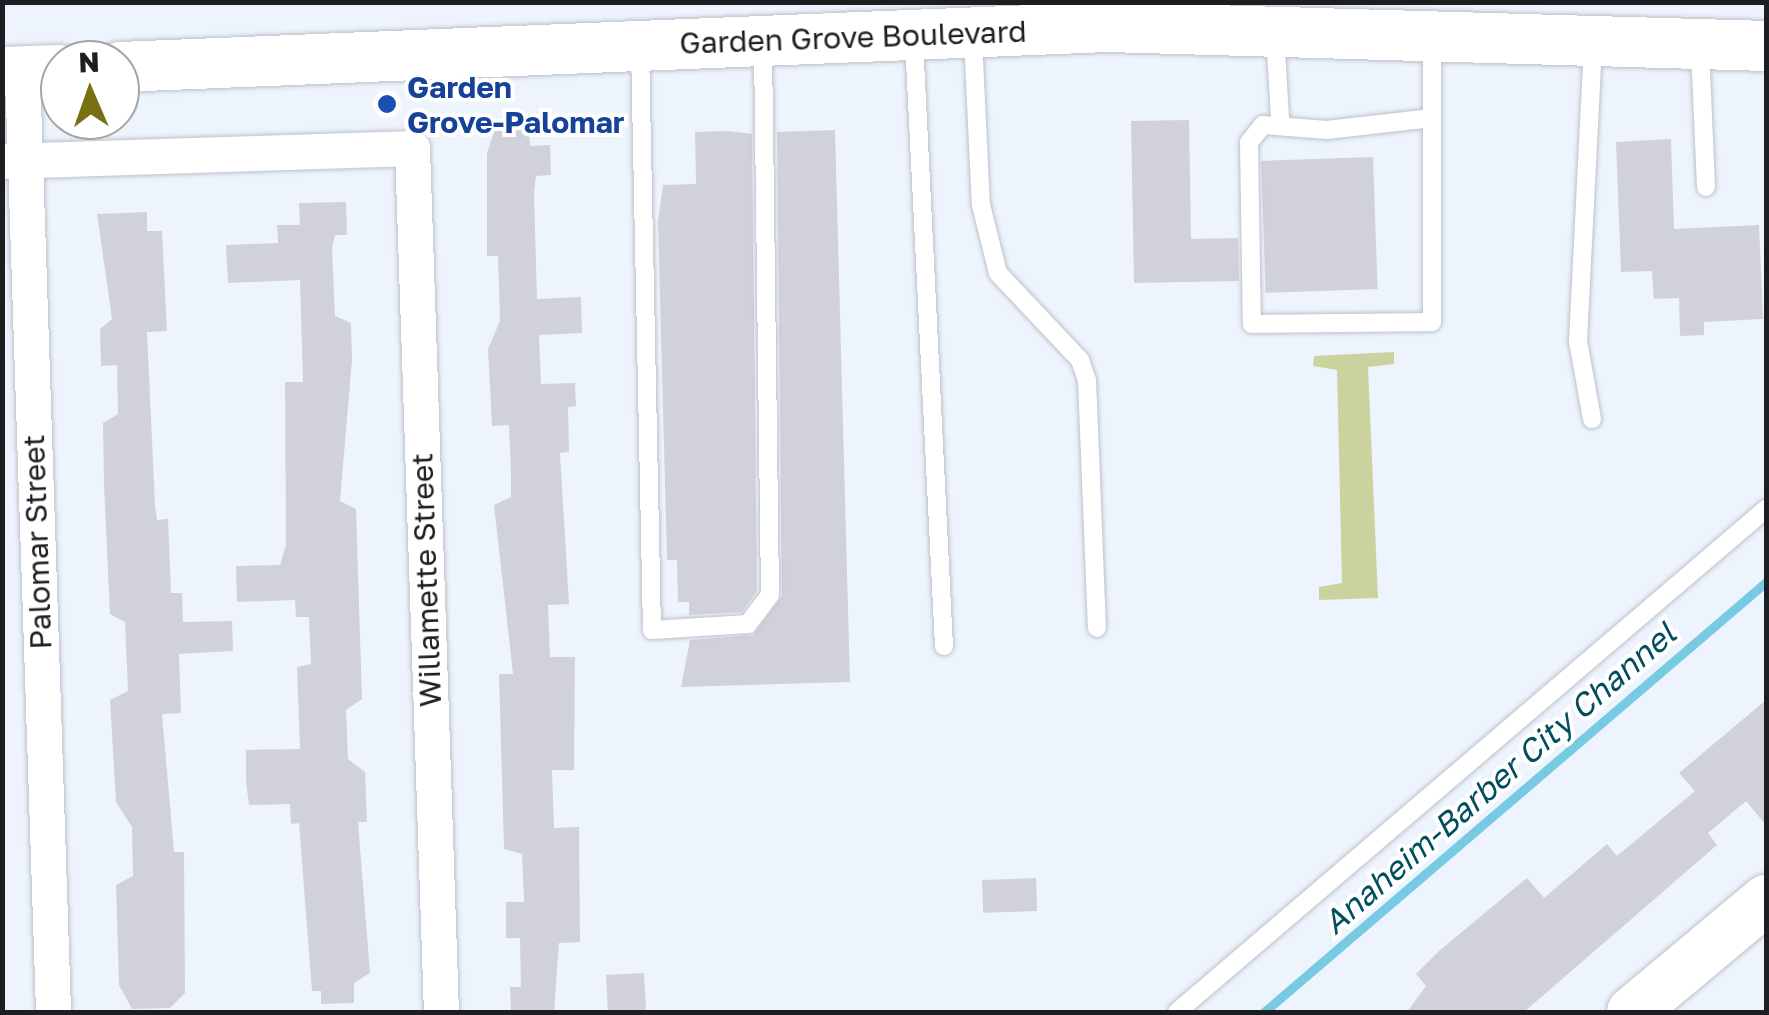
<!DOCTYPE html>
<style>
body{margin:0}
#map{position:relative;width:1769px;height:1015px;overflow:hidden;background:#eef4fd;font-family:"Golos Text",sans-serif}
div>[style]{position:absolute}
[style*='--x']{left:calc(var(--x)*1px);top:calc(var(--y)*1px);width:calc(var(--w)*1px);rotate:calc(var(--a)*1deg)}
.green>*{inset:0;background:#cad29e}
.stream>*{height:9px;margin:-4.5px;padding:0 4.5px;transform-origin:4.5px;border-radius:4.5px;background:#77cae2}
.building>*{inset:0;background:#d1d1db;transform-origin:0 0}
.roads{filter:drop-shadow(0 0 2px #bcc2ca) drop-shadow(0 0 2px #bcc2ca)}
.lane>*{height:18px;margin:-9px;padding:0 9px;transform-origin:9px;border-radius:9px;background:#fff}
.street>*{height:35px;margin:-17.5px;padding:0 17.5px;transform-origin:17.5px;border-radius:17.5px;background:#fff}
.secondary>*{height:50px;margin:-25px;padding:0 25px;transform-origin:25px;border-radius:25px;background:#fff}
.dots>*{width:28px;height:28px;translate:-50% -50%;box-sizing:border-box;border:5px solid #fff;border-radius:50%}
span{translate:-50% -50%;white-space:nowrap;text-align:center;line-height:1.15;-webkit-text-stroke:8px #fff;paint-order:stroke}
.street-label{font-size:30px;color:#1c1e21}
.transit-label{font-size:30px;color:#164399;font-weight:700}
.left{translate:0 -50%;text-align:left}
.water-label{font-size:32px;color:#004e5e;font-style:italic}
.frame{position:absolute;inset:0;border:5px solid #1c1e21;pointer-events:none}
.north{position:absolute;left:40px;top:40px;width:100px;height:100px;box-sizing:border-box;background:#fff;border:2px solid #a4a5a6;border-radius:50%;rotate:358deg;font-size:28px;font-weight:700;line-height:40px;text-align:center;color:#1c1e21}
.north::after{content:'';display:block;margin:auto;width:35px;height:45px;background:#777113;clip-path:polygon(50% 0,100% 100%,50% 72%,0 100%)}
</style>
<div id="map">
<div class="green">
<i style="clip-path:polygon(1394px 352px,1394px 364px,1368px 367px,1378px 598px,1319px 600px,1319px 587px,1342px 583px,1337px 370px,1313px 366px,1314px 356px)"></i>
</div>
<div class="stream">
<i style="--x:1264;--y:1012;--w:661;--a:-40.58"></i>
</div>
<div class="building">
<i style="clip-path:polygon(1189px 120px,1191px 239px,1238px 238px,1239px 281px,1134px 283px,1131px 121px)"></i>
<i style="clip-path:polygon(529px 125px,530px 146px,550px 145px,551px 175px,536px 176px,534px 192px,537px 299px,581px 297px,582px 333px,539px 335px,541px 384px,575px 383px,576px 406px,568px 407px,569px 452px,560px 453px,569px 604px,548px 605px,550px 657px,575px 657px,574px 770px,552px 770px,554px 828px,579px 827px,580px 942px,559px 943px,554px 1012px,511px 1012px,510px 987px,521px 987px,520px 938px,506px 938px,506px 902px,524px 902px,522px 854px,504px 849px,499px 674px,513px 674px,494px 505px,511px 497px,511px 474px,509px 425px,492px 426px,488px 349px,500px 321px,498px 256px,487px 256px,487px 153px,496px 126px)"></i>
<i style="clip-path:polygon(835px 130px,850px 682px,681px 687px,690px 640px,753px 635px,782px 596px,777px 132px)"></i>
<i style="clip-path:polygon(728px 131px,752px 134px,757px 591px,742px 612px,689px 615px,689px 602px,678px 602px,677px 560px,667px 560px,658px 221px,663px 185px,696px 184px,695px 132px)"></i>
<i style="clip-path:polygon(1671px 139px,1674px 229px,1759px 225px,1763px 319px,1704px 322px,1704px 335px,1680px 336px,1679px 298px,1654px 299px,1652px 271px,1621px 272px,1616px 142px)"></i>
<i style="left:1373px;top:157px;width:132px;height:112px;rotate:88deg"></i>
<i style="clip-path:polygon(346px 202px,347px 235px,335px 235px,332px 248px,335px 316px,351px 323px,352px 360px,340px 501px,356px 509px,362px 699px,346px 710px,348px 759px,365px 772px,367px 822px,358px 822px,370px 973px,354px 983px,354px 1003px,321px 1004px,321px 991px,312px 991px,299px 823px,291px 824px,290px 804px,249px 805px,246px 781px,246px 750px,300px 749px,297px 667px,311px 664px,309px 617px,296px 617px,295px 600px,237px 602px,236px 566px,280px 565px,286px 545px,285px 382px,303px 382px,300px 280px,228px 283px,226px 245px,278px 243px,277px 225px,300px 225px,299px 203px)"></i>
<i style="clip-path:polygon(147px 212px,147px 231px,162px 231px,167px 331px,147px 332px,155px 505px,157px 520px,168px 519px,171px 593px,182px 593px,183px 622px,232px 621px,233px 651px,179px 654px,181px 713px,162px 714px,174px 852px,184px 852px,185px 993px,170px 1008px,132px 1009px,119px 985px,116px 885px,133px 876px,132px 827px,116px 802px,110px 700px,128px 691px,125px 622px,110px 614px,104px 485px,103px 423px,118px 414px,117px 365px,101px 366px,100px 329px,112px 319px,97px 214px)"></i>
<i style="clip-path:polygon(1766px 700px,1766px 825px,1746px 801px,1708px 833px,1717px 845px,1524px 1012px,1407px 1012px,1426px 986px,1416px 974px,1439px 951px,1527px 878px,1544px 898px,1607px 844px,1617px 856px,1695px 791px,1679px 773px)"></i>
<i style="left:1036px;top:878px;width:33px;height:54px;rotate:88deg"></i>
<i style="left:644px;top:973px;width:39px;height:38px;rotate:87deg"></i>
</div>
<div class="roads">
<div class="lane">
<i style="--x:1275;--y:34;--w:85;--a:86.6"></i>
<i style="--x:973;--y:38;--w:167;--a:87.3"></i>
<i style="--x:981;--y:205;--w:70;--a:76"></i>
<i style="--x:998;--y:273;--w:120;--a:46.7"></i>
<i style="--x:1080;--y:360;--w:21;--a:71"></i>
<i style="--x:1087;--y:380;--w:248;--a:87.7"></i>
<i style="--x:914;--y:40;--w:607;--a:87.17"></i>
<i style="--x:640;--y:48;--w:582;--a:88.82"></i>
<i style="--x:652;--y:630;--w:96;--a:-3.6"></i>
<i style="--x:748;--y:624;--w:36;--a:-53"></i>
<i style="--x:770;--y:595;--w:549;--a:-90.73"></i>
<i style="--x:1700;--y:49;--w:138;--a:87.5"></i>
<i style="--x:1432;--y:118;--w:106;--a:173.5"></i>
<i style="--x:1327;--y:130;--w:64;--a:-175.5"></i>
<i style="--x:1263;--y:125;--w:22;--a:129"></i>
<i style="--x:1249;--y:142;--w:182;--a:89.1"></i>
<i style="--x:1252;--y:324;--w:180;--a:-0.6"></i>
<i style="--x:1432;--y:322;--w:283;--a:-90"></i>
<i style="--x:1592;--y:419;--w:79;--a:-100.2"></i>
<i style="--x:1578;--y:341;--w:296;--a:-87.1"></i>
<i style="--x:1177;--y:1012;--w:775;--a:-40.5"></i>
</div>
<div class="street">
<i style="--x:22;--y:71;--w:942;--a:88.11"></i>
<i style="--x:2;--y:161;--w:410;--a:-1.8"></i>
<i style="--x:412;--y:148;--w:864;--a:88.08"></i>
</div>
<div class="secondary">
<i style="--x:120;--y:67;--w:989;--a:-2.32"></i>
<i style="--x:1108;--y:27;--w:658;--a:1.65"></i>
<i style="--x:2;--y:72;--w:58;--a:-2"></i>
<i style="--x:1632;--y:1012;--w:175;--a:-39.9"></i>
</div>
</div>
<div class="dots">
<i style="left:387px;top:104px;background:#1a4fb4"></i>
</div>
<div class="street-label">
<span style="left:853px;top:37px;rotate:-2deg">Garden Grove Boulevard</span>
<span style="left:37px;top:542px;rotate:-92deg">Palomar Street</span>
<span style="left:426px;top:580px;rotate:-92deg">Willamette Street</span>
</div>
<div class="transit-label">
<span class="left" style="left:407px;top:104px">Garden<br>Grove-Palomar</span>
</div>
<div class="water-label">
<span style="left:1499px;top:778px;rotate:-41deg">Anaheim-Barber City Channel</span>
</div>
<div class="frame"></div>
<div class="north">N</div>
</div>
